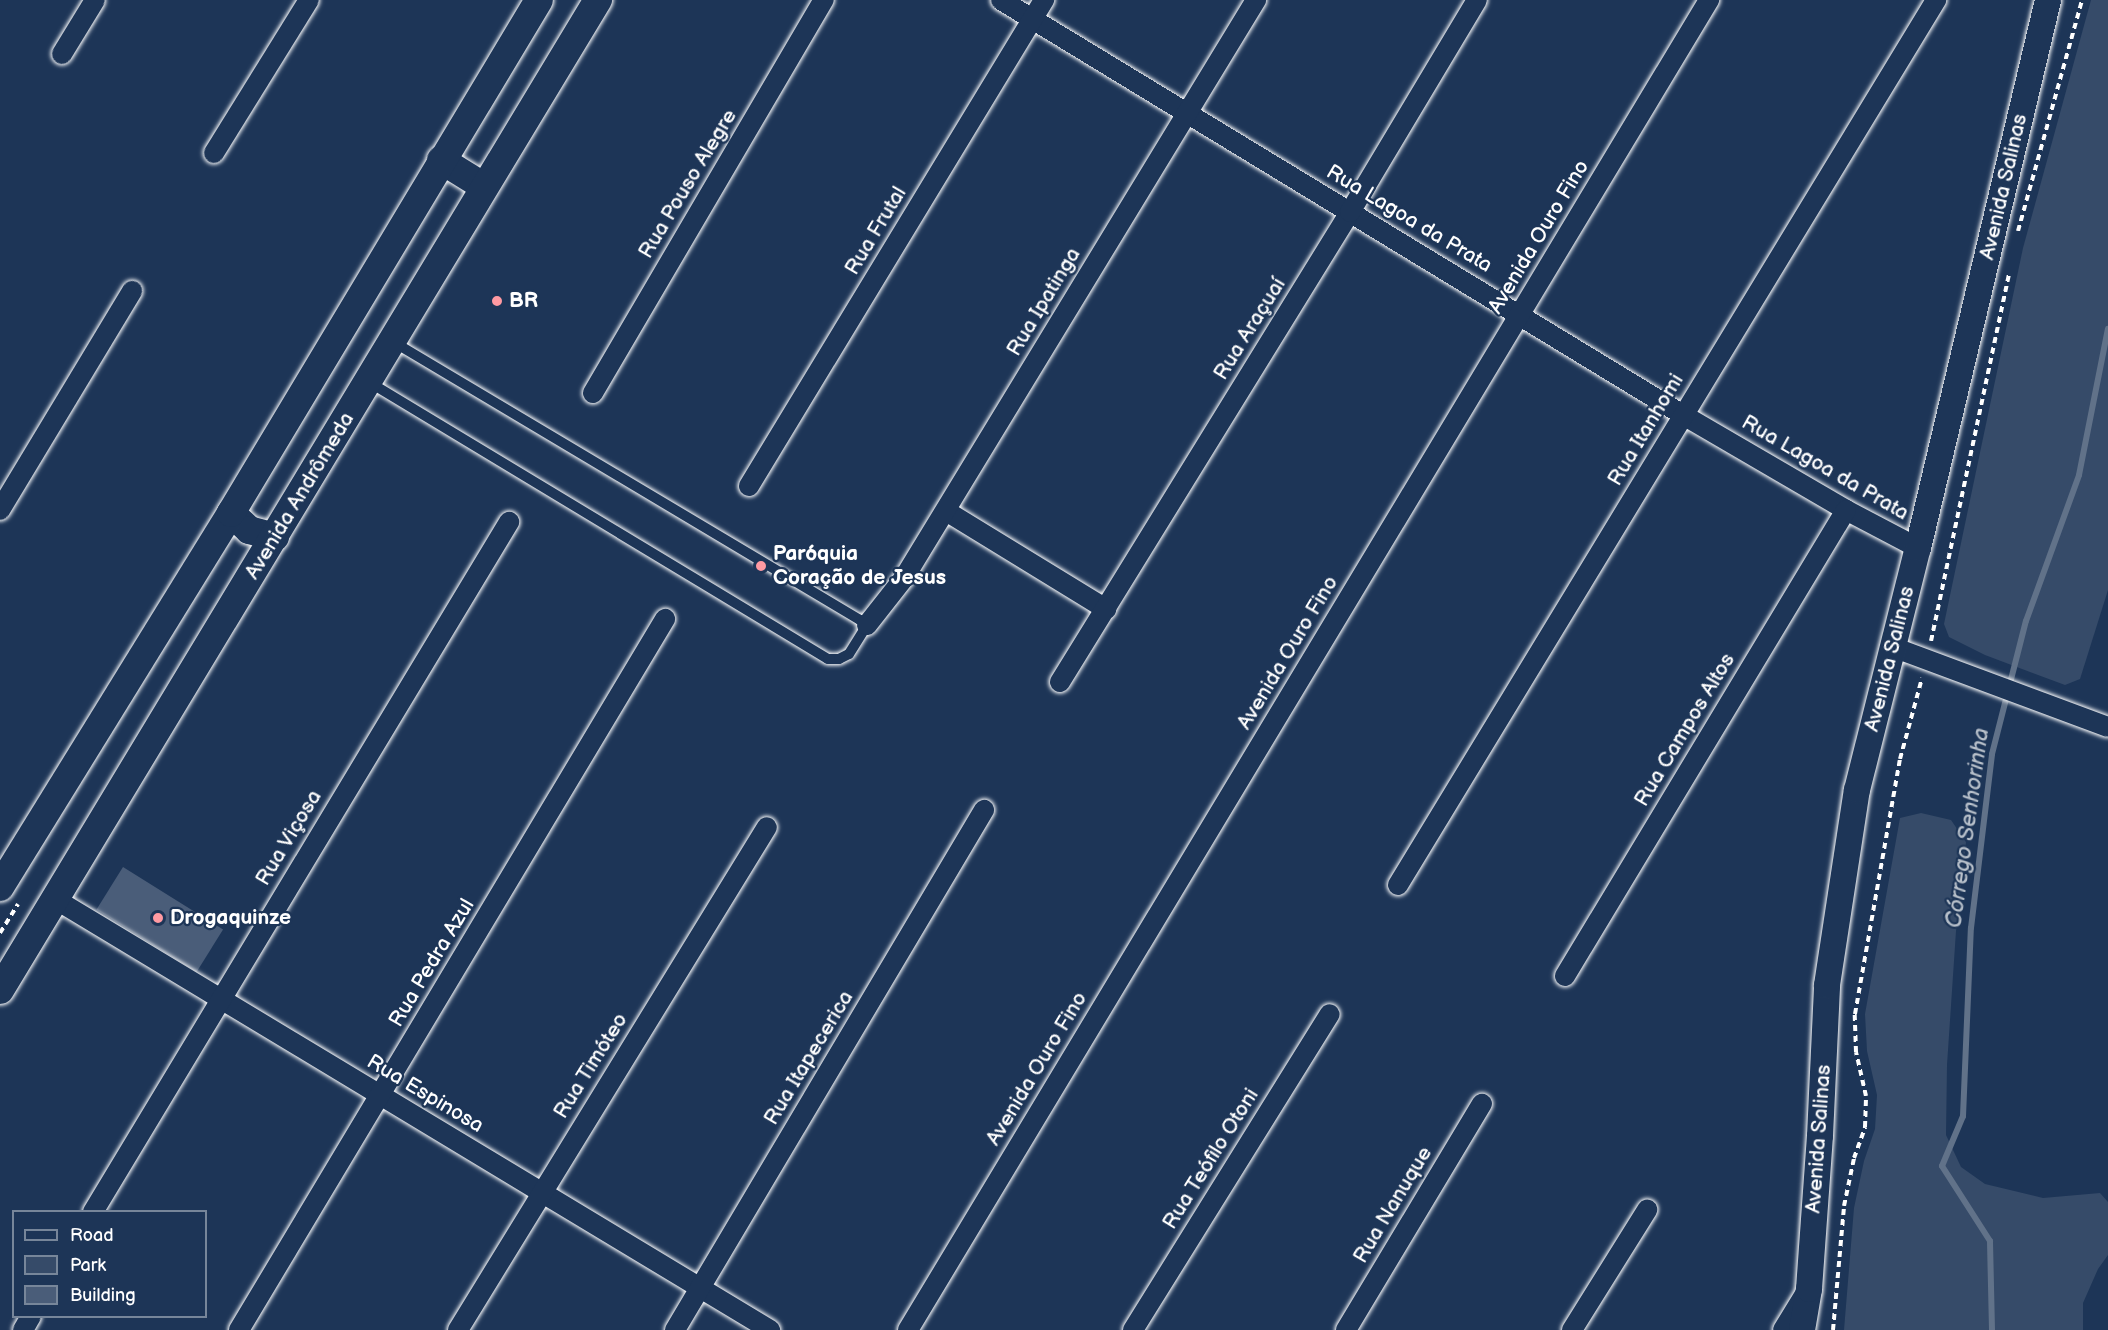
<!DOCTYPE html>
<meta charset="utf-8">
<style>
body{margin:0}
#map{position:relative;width:2108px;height:1330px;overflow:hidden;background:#1d3557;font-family:"Balsamiq Sans",sans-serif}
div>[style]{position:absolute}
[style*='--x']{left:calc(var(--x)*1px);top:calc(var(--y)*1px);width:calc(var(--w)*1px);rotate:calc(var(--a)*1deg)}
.green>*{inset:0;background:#364b69}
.stream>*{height:6px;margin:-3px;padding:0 3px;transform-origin:3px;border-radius:3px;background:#617289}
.building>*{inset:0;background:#4a5d79;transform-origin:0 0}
.path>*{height:4px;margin-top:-2px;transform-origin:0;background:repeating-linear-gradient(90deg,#fff 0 6px,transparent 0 10.5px)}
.roads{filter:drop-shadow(0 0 2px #fff) drop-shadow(0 0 2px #fff)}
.service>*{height:10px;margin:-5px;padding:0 5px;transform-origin:5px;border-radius:5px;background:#1d3557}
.minor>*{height:20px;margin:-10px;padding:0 10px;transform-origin:10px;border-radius:10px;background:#1d3557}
.tertiary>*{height:26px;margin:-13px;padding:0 13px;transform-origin:13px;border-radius:13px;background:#1d3557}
.secondary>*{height:28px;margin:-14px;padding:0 14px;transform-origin:14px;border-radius:14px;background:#1d3557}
.dots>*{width:16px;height:16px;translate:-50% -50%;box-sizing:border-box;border:3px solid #1d3557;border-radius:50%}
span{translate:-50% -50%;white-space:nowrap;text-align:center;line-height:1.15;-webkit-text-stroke:4.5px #1d3557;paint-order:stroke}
.street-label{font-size:21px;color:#fff}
.poi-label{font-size:21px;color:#fff;font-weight:700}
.left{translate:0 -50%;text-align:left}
.water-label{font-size:22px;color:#b8c0ca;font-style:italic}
.legend{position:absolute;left:12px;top:1210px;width:195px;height:108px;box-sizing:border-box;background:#1d3557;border:2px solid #77869a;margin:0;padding:8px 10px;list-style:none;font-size:18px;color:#fff}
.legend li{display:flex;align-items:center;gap:12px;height:30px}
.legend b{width:30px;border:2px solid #77869a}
</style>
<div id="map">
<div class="green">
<i style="clip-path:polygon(2091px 0,2108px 0,2108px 590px,2080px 679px,2065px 685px,1985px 655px,1949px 637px,1944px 624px,2023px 248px)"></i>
<i style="clip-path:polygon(1921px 813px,1951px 820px,1966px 842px,1956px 931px,1947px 1065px,1946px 1135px,1961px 1167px,1985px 1184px,2043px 1198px,2100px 1193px,2108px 1202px,2108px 1255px,2098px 1269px,2083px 1303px,2083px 1330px,1844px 1330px,1854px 1208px,1864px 1161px,1875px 1129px,1877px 1095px,1867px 1051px,1865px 1014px,1900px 818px)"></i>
</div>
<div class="stream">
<i style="--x:1992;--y:1330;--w:89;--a:-91.3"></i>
<i style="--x:1990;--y:1241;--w:89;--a:-122.6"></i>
<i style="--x:1942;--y:1166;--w:54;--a:-67.2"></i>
<i style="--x:1963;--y:1116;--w:188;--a:-87.6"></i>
<i style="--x:1971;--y:928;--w:175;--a:-83.1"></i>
<i style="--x:1992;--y:754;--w:137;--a:-75.7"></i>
<i style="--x:2026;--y:621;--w:155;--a:-70"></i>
<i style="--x:2079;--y:475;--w:149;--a:-78.8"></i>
</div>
<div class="building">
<i style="left:123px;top:867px;width:118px;height:50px;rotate:32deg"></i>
</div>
<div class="path">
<i style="--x:2018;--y:231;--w:240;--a:-74.5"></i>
<i style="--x:1931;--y:641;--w:376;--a:-78"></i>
<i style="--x:0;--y:933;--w:34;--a:-58"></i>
<i style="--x:1833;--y:1330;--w:124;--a:-84.9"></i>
<i style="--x:1844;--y:1206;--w:49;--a:-78.2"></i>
<i style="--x:1854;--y:1158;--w:33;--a:-70"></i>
<i style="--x:1865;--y:1127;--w:31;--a:-88"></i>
<i style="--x:1866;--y:1096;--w:45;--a:-102.8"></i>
<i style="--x:1856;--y:1052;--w:38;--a:-92"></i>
<i style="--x:1855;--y:1014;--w:259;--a:-80"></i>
<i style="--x:1900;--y:759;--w:84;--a:-74.8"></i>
</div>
<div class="roads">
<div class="service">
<i style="--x:369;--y:382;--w:536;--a:31.11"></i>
<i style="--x:828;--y:659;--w:11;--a:0"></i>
<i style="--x:839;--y:659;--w:11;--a:-27"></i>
<i style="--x:849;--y:654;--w:28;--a:-58"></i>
<i style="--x:864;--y:630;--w:6;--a:-59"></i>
<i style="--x:867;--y:625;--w:9;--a:-144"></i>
<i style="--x:860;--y:620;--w:545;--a:-149.2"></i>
</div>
<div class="minor">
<i style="--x:1001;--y:0;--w:798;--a:31.32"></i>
<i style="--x:1683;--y:415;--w:189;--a:30.2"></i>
<i style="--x:1846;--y:510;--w:81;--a:27.8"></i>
<i style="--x:62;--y:54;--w:63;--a:-58.6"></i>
<i style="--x:214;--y:153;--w:180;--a:-58.2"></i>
<i style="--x:593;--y:393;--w:456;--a:-59.6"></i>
<i style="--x:749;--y:486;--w:569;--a:-58.74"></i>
<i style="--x:0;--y:510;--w:256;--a:-58.9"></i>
<i style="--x:946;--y:511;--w:188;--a:31.5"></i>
<i style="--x:867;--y:625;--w:60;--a:-51.8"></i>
<i style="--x:904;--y:578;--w:677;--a:-58.66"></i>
<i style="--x:1893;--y:647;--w:229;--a:20.4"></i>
<i style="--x:1060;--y:682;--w:552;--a:-58.32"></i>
<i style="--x:1350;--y:212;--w:247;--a:-59.1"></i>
<i style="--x:1398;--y:885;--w:1036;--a:-58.7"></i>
<i style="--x:55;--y:899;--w:835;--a:31.08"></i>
<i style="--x:1565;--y:976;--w:544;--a:-58.91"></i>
<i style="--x:93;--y:1212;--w:806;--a:-58.91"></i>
<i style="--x:23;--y:1330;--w:16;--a:-60"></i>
<i style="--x:239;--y:1330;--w:829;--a:-59.07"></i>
<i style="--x:458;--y:1330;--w:590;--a:-58.44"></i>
<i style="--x:675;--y:1330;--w:605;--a:-59.28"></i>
<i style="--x:908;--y:1330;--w:1553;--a:-58.94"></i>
<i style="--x:1133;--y:1330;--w:372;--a:-58.1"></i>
<i style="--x:1346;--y:1330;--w:264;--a:-59"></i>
<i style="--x:1572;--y:1330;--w:142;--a:-58"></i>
<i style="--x:1783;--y:1330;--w:42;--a:-58.6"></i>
</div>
<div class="tertiary">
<i style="--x:1802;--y:1330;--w:42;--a:-80.3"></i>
<i style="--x:1809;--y:1289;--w:153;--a:-85.9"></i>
<i style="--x:1820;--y:1136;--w:151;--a:-87.3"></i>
<i style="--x:1827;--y:985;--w:197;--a:-81.3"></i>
<i style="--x:1857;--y:790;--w:250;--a:-75.9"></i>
<i style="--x:1918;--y:548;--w:563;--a:-76.65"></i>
</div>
<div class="secondary">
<i style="--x:441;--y:160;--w:49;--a:31.8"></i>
<i style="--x:231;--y:513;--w:25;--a:43"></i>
<i style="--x:249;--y:530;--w:27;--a:15"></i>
<i style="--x:0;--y:887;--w:440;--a:-58.3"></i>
<i style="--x:231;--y:513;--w:598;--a:-59.02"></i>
<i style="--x:0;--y:990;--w:1157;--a:-58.87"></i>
</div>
</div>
<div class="dots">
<i style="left:497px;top:301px;background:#ff9aa2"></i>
<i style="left:761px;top:566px;background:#ff9aa2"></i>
<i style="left:158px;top:918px;background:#ff9aa2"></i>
</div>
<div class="street-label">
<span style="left:688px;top:184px;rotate:-59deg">Rua Pouso Alegre</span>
<span style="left:2004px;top:187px;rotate:-77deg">Avenida Salinas</span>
<span style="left:1409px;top:219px;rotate:31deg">Rua Lagoa da Prata</span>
<span style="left:876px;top:231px;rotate:-59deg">Rua Frutal</span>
<span style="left:1539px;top:237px;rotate:-59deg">Avenida Ouro Fino</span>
<span style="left:1044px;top:302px;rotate:-59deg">Rua Ipatinga</span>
<span style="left:1250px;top:329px;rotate:-58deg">Rua Araçuaí</span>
<span style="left:1646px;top:430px;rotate:-59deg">Rua Itanhomi</span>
<span style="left:1825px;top:468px;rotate:30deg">Rua Lagoa da Prata</span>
<span style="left:300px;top:496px;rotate:-59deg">Avenida Andrômeda</span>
<span style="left:1288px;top:653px;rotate:-59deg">Avenida Ouro Fino</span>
<span style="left:1890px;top:659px;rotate:-76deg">Avenida Salinas</span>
<span style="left:1685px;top:730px;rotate:-59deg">Rua Campos Altos</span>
<span style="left:289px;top:838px;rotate:-59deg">Rua Viçosa</span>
<span style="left:432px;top:963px;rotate:-59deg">Rua Pedra Azul</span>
<span style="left:809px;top:1058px;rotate:-59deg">Rua Itapecerica</span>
<span style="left:591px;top:1066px;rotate:-58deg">Rua Timóteo</span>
<span style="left:1037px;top:1069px;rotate:-59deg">Avenida Ouro Fino</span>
<span style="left:425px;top:1094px;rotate:31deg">Rua Espinosa</span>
<span style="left:1819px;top:1139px;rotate:-86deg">Avenida Salinas</span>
<span style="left:1211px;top:1159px;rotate:-58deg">Rua Teófilo Otoni</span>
<span style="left:1393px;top:1205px;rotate:-59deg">Rua Nanuque</span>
</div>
<div class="poi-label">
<span class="left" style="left:509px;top:301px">BR</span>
<span class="left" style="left:773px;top:566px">Paróquia<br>Coração de Jesus</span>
<span class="left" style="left:170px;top:918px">Drogaquinze</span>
</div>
<div class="water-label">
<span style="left:1968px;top:828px;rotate:-82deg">Córrego Senhorinha</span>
</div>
<ul class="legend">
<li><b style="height:8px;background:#1d3557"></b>Road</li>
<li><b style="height:16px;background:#364b69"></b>Park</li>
<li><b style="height:16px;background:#4a5d79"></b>Building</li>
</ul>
</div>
